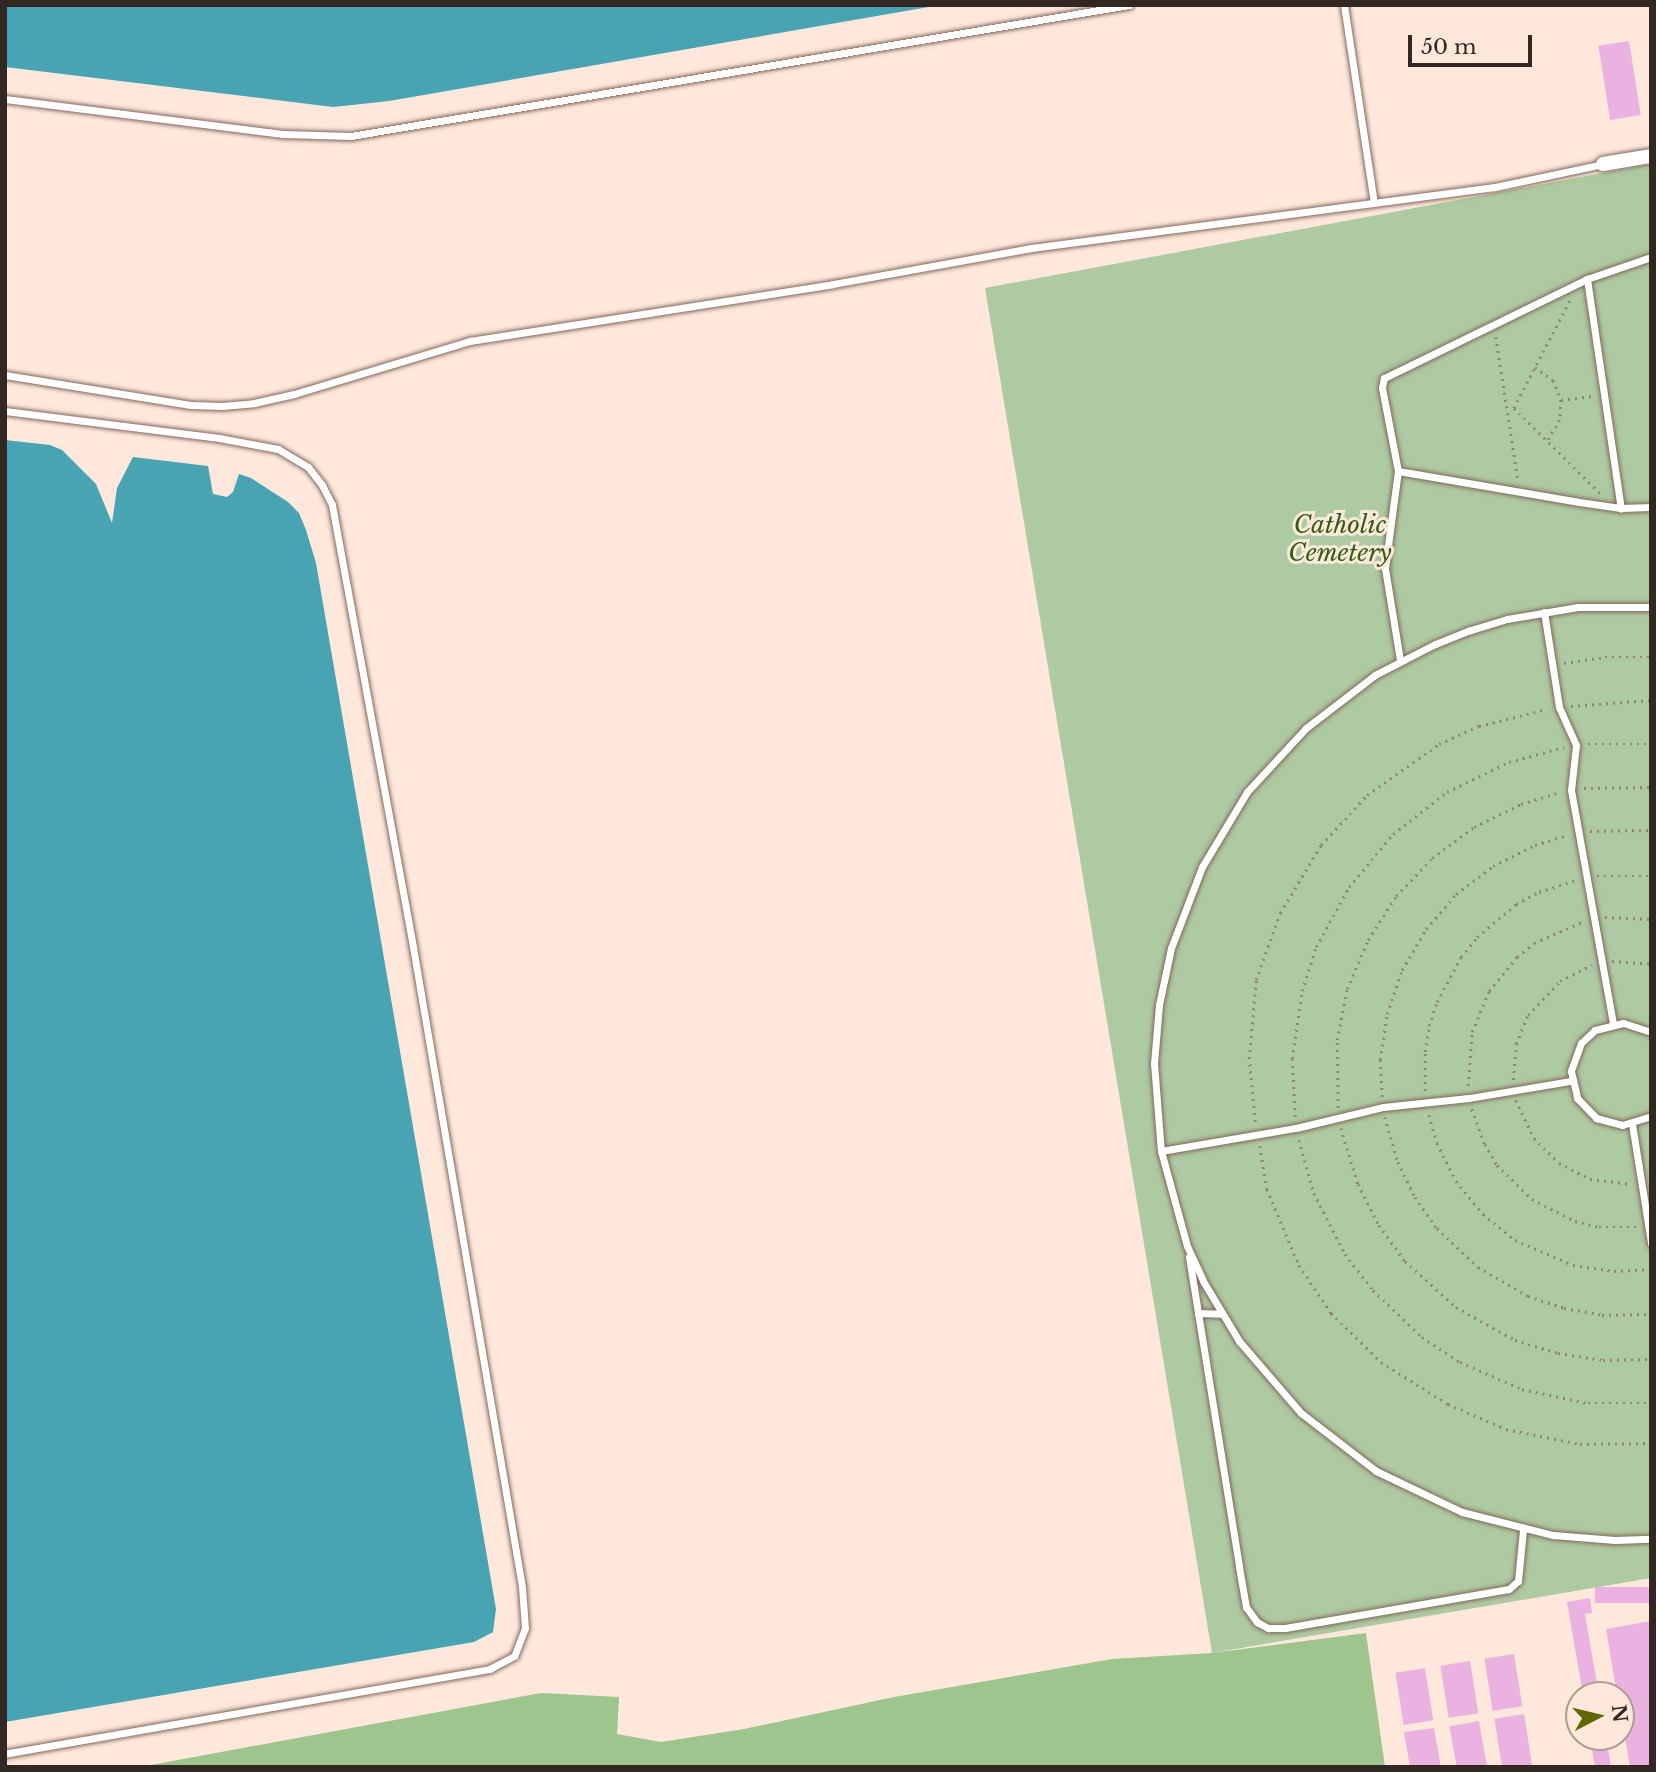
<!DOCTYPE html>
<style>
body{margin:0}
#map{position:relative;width:1656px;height:1772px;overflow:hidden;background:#fee8dc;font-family:"Libre Baskerville",serif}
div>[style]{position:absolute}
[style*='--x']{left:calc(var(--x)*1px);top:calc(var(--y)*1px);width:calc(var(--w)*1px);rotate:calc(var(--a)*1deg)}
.green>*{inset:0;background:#aecaa3}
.forest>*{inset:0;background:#9ec58d}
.water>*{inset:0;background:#48a3b2}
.building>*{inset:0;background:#eab2e1;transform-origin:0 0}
.path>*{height:2.5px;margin-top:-1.25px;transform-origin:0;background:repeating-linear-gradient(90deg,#94837b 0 2px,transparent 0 7px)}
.roads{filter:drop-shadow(0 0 2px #81695c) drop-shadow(0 0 2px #81695c)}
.lane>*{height:7px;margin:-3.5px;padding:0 3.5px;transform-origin:3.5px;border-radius:3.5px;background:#fff}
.street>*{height:14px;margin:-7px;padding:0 7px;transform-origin:7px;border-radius:7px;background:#fff}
span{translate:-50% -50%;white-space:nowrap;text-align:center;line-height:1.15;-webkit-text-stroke:6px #fee8dc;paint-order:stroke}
.park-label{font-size:24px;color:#306014;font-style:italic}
.frame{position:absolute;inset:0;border:7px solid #322722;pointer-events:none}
.north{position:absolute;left:1565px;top:1681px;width:70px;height:70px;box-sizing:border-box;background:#fee8dc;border:2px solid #ac9b92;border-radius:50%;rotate:83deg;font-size:19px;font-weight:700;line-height:28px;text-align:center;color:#322722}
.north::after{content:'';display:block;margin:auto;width:24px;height:32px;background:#616705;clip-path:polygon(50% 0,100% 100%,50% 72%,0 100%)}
.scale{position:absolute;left:1408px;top:35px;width:124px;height:32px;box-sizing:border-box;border:4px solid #322722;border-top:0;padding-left:9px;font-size:21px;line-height:24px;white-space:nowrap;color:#322722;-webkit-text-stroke:5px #fee8dc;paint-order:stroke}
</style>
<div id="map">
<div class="green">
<i style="clip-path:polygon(1651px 164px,1651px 1578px,1212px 1653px,985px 288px)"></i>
</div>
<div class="forest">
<i style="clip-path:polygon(1366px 1633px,1385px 1767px,140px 1767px,541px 1693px,619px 1697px,617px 1734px,661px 1742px,744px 1729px,894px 1697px,1112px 1659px,1212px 1653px)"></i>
</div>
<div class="water">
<i style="clip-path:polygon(5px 5px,940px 5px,389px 101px,333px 107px,5px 67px)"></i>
<i style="clip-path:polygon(5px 440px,50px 445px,62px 450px,96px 484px,112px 523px,117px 488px,133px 457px,208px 466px,213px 494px,227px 497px,233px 492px,239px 474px,251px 478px,288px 502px,299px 513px,306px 530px,316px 563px,496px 1609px,493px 1632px,474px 1642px,5px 1722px)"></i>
</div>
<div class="building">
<i style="left:1629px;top:41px;width:75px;height:31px;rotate:81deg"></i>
<i style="left:1651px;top:1587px;width:16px;height:56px;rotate:90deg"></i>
<i style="clip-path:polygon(1590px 1598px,1592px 1613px,1585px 1614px,1599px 1695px,1583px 1695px,1567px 1602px)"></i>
<i style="clip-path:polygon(1651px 1621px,1651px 1767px,1630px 1767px,1621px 1715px,1621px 1695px,1617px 1695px,1606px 1629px)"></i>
<i style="left:1514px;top:1654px;width:53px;height:30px;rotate:81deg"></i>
<i style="left:1470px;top:1661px;width:53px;height:30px;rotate:81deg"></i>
<i style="left:1425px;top:1668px;width:53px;height:30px;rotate:81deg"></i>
<i style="left:1524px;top:1714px;width:53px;height:30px;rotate:81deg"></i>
<i style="left:1479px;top:1721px;width:47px;height:30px;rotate:80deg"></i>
<i style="clip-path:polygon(1434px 1728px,1441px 1767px,1410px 1767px,1404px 1732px)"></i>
<i style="clip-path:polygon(1590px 1737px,1606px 1737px,1611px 1767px,1595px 1767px)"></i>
</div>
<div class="path">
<i style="--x:1570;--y:301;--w:121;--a:117.6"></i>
<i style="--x:1514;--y:408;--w:121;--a:44.7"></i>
<i style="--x:1496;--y:337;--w:144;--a:81.2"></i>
<i style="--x:1535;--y:367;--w:22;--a:36"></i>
<i style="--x:1553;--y:380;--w:22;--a:68"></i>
<i style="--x:1561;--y:400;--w:20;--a:93"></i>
<i style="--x:1560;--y:420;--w:23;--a:121"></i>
<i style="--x:1561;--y:400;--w:32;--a:-7"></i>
<i style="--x:1564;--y:663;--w:41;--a:-8.3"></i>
<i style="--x:1605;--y:657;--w:46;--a:0"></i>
<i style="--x:1571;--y:706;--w:80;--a:-4.3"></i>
<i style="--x:1588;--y:744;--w:63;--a:0"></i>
<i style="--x:1584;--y:788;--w:67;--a:-0.9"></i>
<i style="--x:1590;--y:831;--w:61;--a:-0.9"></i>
<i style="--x:1597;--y:876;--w:54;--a:0"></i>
<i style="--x:1605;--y:917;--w:46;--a:2.5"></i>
<i style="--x:1612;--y:961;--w:39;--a:4"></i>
<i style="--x:1513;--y:1080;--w:36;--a:-85"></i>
<i style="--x:1516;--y:1044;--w:31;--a:-68"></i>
<i style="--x:1528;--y:1015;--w:47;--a:-46.7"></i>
<i style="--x:1560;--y:981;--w:36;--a:-27"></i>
<i style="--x:1468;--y:1086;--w:54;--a:-85.8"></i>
<i style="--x:1472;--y:1032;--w:44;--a:-67.5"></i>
<i style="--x:1489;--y:991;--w:44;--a:-50.5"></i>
<i style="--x:1517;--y:957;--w:22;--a:-39"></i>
<i style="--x:1534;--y:943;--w:52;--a:-23.6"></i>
<i style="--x:1425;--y:1091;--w:39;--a:-90"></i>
<i style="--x:1425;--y:1052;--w:26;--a:-81"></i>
<i style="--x:1429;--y:1026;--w:25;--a:-72"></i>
<i style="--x:1437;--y:1002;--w:51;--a:-61.9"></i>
<i style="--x:1461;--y:957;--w:26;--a:-51"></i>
<i style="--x:1477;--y:937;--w:51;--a:-40.2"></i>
<i style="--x:1516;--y:904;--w:26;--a:-28"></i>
<i style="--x:1539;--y:892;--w:39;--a:-18"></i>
<i style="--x:1382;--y:1097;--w:37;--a:-93"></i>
<i style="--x:1380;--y:1060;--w:47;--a:-81.3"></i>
<i style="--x:1387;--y:1014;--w:46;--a:-71.2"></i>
<i style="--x:1402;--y:970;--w:48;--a:-59.7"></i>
<i style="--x:1426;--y:929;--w:46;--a:-49.4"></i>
<i style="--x:1456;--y:894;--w:46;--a:-37.1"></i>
<i style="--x:1493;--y:866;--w:47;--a:-26.6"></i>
<i style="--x:1535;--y:845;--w:34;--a:-17"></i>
<i style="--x:1516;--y:1100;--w:42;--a:64.7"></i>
<i style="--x:1534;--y:1138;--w:35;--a:45"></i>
<i style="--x:1559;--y:1163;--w:35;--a:27"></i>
<i style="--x:1590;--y:1179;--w:41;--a:7"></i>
<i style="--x:1338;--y:1108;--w:68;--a:-90.8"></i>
<i style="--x:1337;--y:1040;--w:52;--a:-78.9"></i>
<i style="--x:1347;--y:989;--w:53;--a:-66.8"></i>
<i style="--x:1368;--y:940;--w:52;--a:-57.5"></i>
<i style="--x:1396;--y:896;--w:52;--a:-46.5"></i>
<i style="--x:1432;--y:858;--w:52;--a:-36.4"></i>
<i style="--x:1474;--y:827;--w:52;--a:-26.1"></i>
<i style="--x:1521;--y:804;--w:41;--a:-17.1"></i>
<i style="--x:1472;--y:1109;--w:37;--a:70"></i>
<i style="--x:1485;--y:1144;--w:24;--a:60"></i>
<i style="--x:1497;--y:1165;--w:49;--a:44.2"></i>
<i style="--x:1532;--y:1199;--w:48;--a:27.1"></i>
<i style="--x:1575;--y:1221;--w:25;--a:14"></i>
<i style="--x:1599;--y:1227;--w:37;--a:0"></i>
<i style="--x:1429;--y:1115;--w:29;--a:74"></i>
<i style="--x:1437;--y:1143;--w:42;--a:63.4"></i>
<i style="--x:1456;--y:1181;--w:43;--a:50.7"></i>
<i style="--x:1483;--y:1214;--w:41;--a:39.1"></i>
<i style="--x:1515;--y:1240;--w:63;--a:23.3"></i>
<i style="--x:1573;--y:1265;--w:41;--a:8.3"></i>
<i style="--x:1614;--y:1271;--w:37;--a:-3"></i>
<i style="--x:1295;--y:1117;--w:58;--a:-93"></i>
<i style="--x:1292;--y:1059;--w:69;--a:-81.6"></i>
<i style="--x:1302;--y:991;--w:46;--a:-72.3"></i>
<i style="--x:1316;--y:947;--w:68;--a:-61.2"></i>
<i style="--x:1349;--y:887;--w:69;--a:-50.3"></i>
<i style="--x:1393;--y:834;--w:68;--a:-37.9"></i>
<i style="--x:1447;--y:792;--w:69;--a:-25.8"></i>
<i style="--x:1509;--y:762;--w:57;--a:-15.3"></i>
<i style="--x:1385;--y:1117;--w:47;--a:73.9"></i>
<i style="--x:1398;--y:1162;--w:39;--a:64"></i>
<i style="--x:1415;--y:1197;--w:38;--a:55"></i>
<i style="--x:1437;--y:1228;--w:57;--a:43.6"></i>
<i style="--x:1478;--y:1267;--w:58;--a:30.1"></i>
<i style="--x:1528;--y:1296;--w:38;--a:18"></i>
<i style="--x:1564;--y:1308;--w:39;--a:10"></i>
<i style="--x:1602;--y:1315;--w:49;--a:-1.2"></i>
<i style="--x:1255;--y:1122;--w:63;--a:-95.4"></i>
<i style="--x:1249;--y:1059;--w:79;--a:-84.9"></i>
<i style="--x:1256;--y:980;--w:71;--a:-70.3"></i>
<i style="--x:1280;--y:913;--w:79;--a:-58.9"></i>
<i style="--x:1321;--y:845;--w:68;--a:-47.4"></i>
<i style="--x:1367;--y:795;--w:88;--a:-35.3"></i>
<i style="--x:1439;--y:744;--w:44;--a:-24.2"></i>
<i style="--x:1479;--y:726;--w:70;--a:-14"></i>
<i style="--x:1341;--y:1128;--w:59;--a:73.1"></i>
<i style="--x:1358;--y:1184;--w:46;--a:62.9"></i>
<i style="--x:1379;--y:1225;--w:44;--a:54.2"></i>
<i style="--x:1405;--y:1261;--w:69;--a:42"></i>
<i style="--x:1456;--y:1307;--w:68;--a:29.2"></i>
<i style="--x:1515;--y:1340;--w:45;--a:16.8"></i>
<i style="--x:1558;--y:1353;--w:46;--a:8.8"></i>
<i style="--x:1603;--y:1360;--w:48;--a:-1.2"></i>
<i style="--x:1299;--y:1140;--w:55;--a:74.2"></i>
<i style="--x:1314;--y:1193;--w:68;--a:63.1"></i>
<i style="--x:1345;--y:1254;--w:46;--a:52.1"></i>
<i style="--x:1373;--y:1290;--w:68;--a:43.8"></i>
<i style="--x:1422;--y:1337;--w:45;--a:33.3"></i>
<i style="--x:1460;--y:1362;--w:68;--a:23.5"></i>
<i style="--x:1522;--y:1389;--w:67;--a:12"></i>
<i style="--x:1588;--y:1403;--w:63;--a:0"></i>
<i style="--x:1260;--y:1146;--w:44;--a:80.8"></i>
<i style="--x:1267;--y:1189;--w:82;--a:67.2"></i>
<i style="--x:1299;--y:1265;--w:58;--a:56.3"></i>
<i style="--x:1331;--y:1313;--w:70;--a:44.4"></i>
<i style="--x:1381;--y:1362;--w:79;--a:32.1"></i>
<i style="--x:1448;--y:1404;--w:63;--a:23.3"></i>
<i style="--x:1506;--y:1429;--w:76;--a:11.5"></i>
<i style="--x:1580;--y:1444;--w:71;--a:-0.8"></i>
</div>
<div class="roads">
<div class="lane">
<i style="--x:1344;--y:5;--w:200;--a:81.4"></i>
<i style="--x:5;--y:99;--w:280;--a:7.2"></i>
<i style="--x:283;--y:134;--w:68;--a:1.7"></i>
<i style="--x:351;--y:136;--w:789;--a:-9.56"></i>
<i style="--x:1587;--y:279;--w:232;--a:81.6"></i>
<i style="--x:5;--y:375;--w:188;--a:9.2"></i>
<i style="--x:191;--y:405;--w:31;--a:2"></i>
<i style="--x:222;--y:406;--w:32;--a:-5"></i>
<i style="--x:254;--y:403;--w:41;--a:-12.7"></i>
<i style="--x:294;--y:394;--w:184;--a:-16.8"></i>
<i style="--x:470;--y:341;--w:367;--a:-8.9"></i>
<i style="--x:833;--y:284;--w:201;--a:-10.3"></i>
<i style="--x:1031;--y:248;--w:468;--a:-7.5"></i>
<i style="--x:1495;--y:187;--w:110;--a:-12"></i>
<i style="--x:5;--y:411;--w:216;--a:7.2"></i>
<i style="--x:219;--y:438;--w:60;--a:10.6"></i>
<i style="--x:278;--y:449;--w:35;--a:31"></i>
<i style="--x:308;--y:467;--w:23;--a:52"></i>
<i style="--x:322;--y:485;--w:22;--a:63"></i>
<i style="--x:332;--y:505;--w:449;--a:79.6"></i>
<i style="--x:413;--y:947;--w:649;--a:80.33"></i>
<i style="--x:522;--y:1587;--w:41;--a:85.8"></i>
<i style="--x:525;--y:1628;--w:30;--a:111"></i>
<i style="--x:514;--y:1656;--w:27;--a:152"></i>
<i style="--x:490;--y:1669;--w:492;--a:170.1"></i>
<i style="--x:1398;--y:471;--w:184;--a:9.7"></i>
<i style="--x:1579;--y:502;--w:42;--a:8.1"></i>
<i style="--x:1621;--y:508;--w:30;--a:-2"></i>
<i style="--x:1651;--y:607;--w:73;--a:180"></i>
<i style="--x:1578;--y:607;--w:72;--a:170.4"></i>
<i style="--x:1507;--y:619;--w:39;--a:163"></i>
<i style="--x:1470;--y:630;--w:38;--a:158"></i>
<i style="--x:1435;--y:644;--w:68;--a:152.7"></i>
<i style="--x:1375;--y:675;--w:87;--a:142.5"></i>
<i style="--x:1306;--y:728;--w:87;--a:132.7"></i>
<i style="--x:1247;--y:792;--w:87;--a:121"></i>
<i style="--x:1202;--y:867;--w:87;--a:110.9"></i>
<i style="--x:1171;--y:948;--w:58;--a:101.9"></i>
<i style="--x:1159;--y:1005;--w:58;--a:94.9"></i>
<i style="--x:1154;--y:1063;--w:88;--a:85.5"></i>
<i style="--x:1161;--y:1151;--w:98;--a:74.7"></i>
<i style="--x:1187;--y:1246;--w:38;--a:65"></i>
<i style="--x:1203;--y:1281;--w:70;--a:59"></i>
<i style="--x:1239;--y:1341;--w:95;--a:49.3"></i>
<i style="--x:1301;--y:1413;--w:95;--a:37.7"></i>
<i style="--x:1376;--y:1471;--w:95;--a:25.5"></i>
<i style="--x:1462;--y:1512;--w:94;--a:14.2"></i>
<i style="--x:1553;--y:1535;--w:62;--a:4.6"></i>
<i style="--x:1615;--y:1540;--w:36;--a:-2"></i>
<i style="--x:1544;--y:612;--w:96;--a:81"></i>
<i style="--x:1559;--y:707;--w:42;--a:65.9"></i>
<i style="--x:1576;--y:745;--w:45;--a:96.3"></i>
<i style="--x:1571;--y:790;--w:237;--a:79.8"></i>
<i style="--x:1400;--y:660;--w:93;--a:-99.3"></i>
<i style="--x:1385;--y:568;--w:98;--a:-82.4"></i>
<i style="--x:1398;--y:471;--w:85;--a:-100.9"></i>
<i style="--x:1382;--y:388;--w:10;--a:-79"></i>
<i style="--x:1384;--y:378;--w:226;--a:-26"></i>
<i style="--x:1587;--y:279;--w:68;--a:-19"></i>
<i style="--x:1651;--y:1032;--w:29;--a:-162"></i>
<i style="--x:1623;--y:1023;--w:29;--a:166"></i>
<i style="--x:1595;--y:1030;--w:19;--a:137"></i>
<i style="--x:1581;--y:1043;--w:30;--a:110"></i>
<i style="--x:1571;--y:1071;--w:28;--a:77"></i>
<i style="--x:1577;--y:1098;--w:28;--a:46"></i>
<i style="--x:1596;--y:1118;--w:27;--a:15"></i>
<i style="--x:1622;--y:1125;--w:30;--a:-17"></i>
<i style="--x:1632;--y:1124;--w:121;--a:80.9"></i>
<i style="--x:1161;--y:1151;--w:137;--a:-9.7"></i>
<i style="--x:1296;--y:1128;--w:89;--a:-13.6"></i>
<i style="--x:1383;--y:1107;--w:86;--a:-6"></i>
<i style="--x:1469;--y:1098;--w:103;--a:-9.5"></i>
<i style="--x:1189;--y:1257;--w:314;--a:80.8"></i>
<i style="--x:1239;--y:1567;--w:41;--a:80.1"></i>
<i style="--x:1246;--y:1607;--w:19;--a:54"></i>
<i style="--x:1257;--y:1622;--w:13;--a:29"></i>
<i style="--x:1268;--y:1628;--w:17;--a:0"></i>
<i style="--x:1285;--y:1628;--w:227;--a:-9.9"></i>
<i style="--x:1509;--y:1589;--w:12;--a:-42"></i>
<i style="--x:1518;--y:1581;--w:51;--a:-84.4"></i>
<i style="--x:1198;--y:1313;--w:24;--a:2"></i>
</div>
<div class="street">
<i style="--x:1603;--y:164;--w:49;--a:-9.5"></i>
</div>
</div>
<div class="park-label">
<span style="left:1340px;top:539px">Catholic<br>Cemetery</span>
</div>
<div class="frame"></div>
<div class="north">N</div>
<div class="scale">50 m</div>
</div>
